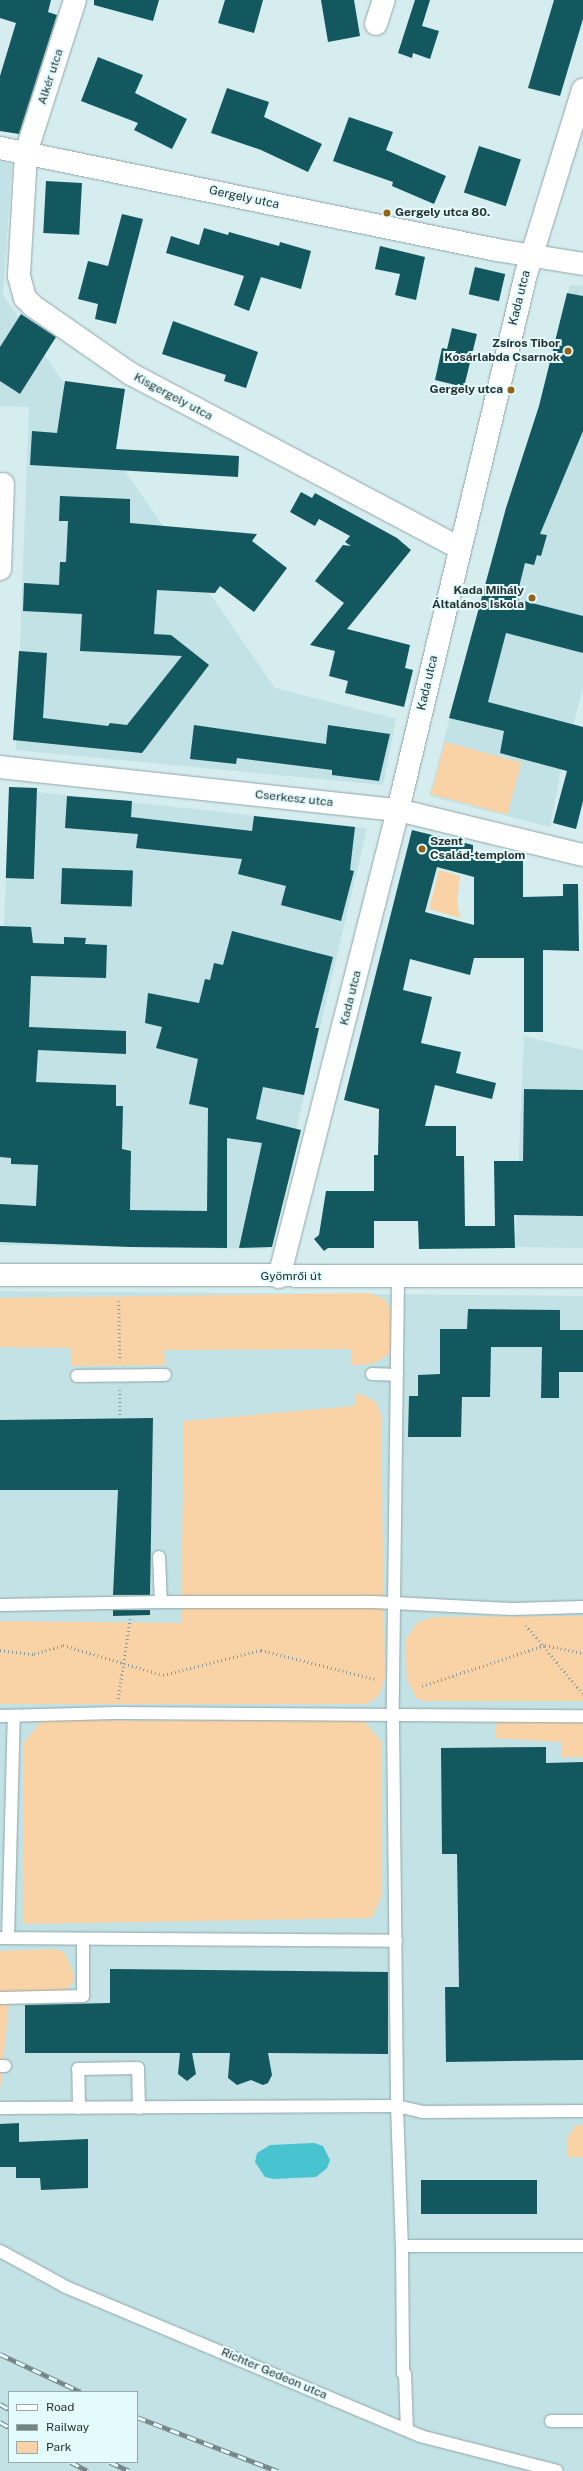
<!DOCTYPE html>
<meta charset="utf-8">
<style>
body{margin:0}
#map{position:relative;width:583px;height:2471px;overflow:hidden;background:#d6edf0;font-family:"Public Sans",sans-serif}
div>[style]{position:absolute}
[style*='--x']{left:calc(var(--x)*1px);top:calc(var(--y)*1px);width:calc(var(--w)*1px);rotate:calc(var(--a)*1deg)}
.built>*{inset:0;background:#c2e2e5}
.green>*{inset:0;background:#f9d3a6;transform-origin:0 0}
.water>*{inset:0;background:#47c4cf}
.building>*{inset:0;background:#13585e;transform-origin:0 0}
.path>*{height:2.5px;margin-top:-1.25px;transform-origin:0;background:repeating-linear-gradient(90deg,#8a9b9d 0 1px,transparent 0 4px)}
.roads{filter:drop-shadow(0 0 1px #90a5a7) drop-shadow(0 0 1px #90a5a7)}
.service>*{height:12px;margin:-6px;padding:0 6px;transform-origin:6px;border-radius:6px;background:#fff}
.minor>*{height:22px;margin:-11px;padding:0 11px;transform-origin:11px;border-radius:11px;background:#fff}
.tertiary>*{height:22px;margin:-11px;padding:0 11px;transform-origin:11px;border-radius:11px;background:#fff}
.rail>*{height:4.5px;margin-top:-2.25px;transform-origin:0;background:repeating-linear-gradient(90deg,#e3fbfd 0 9px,#748385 0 18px);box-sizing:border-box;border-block:1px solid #748385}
.dots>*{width:11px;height:11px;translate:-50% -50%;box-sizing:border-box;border:2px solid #e3fbfd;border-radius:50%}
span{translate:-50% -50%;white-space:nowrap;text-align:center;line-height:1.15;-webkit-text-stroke:4px #e3fbfd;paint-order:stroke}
.street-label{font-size:12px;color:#283132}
.poi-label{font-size:12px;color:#283132;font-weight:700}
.left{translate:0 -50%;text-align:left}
.right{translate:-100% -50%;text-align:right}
.legend{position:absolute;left:8px;top:2391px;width:130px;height:72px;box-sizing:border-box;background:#e3fbfd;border:1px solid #98aaac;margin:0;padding:5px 7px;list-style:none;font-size:12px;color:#283132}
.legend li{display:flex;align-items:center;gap:8px;height:20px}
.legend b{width:20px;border:1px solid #98aaac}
</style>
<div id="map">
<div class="built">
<i style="clip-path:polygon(0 161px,12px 164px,3px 295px,275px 688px,396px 719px,383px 785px,16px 750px,29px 407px,0 406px)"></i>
<i style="clip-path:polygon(570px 285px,583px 286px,583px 689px,561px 769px,550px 827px,429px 796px,506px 508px,539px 406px)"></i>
<i style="clip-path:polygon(10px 789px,367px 828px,268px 1249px,0 1245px,0 1007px)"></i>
<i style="clip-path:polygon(524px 1036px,583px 1050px,583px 1248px,515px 1247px)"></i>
<i style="clip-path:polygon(evenodd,0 1291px,583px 1296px,583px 2471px,0 2471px,0 1291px,9px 2392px,137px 2392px,137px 2462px,9px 2462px,9px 2392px)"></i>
</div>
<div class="green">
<i style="left:445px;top:742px;width:79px;height:54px;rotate:15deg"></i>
<i style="clip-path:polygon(439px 870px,460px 876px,457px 902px,460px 918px,429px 909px)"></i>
<i style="clip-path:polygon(369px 1293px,385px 1299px,393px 1315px,392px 1341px,389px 1354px,375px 1363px,364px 1365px,352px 1365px,351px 1349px,164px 1350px,165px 1365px,71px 1366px,71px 1348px,0 1347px,0 1298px)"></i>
<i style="clip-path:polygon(357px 1392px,376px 1402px,381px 1415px,385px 1677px,380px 1693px,374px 1700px,366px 1704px,0 1704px,0 1621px,181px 1623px,184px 1421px,354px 1406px)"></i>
<i style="clip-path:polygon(583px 1616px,583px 1701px,424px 1701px,416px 1698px,407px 1679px,405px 1641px,417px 1623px,434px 1617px)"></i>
<i style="clip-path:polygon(43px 1720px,364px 1721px,381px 1741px,381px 1897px,372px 1918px,24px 1924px,24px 1742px)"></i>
<i style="clip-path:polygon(497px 1721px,583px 1722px,583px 1757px,562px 1757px,562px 1742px,495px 1738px)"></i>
<i style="clip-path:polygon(54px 1949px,64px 1952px,74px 1974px,73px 1983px,63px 1992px,0 1994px,0 1951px)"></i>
<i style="left:0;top:2004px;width:9px;height:84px;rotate:6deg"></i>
<i style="clip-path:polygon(576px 2125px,583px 2125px,583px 2157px,568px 2157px,567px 2138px)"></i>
</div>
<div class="water">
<i style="clip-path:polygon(314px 2143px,323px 2146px,330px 2160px,327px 2168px,316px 2177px,273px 2179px,265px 2177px,255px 2162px,257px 2153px,270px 2145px)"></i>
</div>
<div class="building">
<i style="clip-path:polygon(0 0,51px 0,48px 12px,57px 15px,19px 134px,0 131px,0 76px,16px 23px,0 18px)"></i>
<i style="clip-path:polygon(94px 0,159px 0,153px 21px,94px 5px)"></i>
<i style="clip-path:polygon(225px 0,263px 0,254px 33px,218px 23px)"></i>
<i style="clip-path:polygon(321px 0,354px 0,360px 36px,328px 42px)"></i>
<i style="clip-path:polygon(415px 0,430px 0,422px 26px,439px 31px,430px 59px,413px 53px,412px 58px,398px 53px)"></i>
<i style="clip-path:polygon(554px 0,583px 0,583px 19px,560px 96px,528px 88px)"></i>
<i style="clip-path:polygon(98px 57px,143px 75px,135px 93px,187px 119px,172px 149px,134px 130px,138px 123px,81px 101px)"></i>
<i style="clip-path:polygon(227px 88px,269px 102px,264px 117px,322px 144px,308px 172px,261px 150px,211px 133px)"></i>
<i style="clip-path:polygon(349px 117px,393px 132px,386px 150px,446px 176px,434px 204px,392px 186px,393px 182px,333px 161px)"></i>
<i style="left:479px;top:146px;width:44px;height:49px;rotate:18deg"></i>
<i style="left:46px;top:181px;width:36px;height:52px;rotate:3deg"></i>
<i style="clip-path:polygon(122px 214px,143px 219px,116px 324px,95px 319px,98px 304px,78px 299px,88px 261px,108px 266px)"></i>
<i style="clip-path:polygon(204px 228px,228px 235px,229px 232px,279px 246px,280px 242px,311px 251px,301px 289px,261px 277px,249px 311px,234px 305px,244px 276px,166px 253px,171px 236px,199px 245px)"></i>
<i style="clip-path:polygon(380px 246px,425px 257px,416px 300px,395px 295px,400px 274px,375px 269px)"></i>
<i style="left:475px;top:267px;width:31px;height:28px;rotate:13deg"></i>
<i style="clip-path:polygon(567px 293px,583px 296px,583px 431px,540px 534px,547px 535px,541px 556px,537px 555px,534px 565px,525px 563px,516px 599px,583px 616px,583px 653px,506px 633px,488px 702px,583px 727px,583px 801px,576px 829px,553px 823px,567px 771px,500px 753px,504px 731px,449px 718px,506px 508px,539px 406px)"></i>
<i style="clip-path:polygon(21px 314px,56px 337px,20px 394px,0 381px,0 347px)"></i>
<i style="clip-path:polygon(173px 321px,258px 352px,246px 388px,224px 381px,226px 375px,162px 354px)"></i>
<i style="clip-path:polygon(452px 328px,477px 334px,464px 387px,435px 380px,442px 348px,447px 349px)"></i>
<i style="clip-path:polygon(65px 381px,125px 389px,116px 449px,239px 456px,238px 477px,30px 465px,32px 431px,57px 433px)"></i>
<i style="clip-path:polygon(301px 492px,312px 498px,315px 493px,397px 538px,411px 550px,347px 629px,410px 645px,405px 668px,413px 670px,404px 707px,345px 693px,348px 681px,329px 676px,335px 651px,310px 645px,344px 603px,315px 581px,343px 545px,351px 546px,345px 542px,350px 536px,319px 519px,315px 526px,290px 512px)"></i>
<i style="clip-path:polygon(60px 496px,130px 499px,130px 523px,257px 534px,252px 541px,287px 568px,254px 612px,220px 586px,215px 593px,157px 590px,154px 634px,171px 635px,209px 665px,142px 753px,13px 740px,19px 651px,47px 653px,43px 718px,108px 726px,110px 723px,127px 725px,182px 656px,80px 651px,82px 614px,23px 611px,24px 583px,59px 585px,60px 562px,66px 562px,68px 521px,59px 521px)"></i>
<i style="clip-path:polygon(194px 725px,326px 744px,328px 725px,390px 734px,379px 781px,332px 775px,332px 770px,237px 758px,236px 764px,190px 759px)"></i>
<i style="left:9px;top:787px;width:28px;height:91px;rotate:2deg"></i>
<i style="clip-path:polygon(67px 796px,132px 801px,131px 817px,252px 831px,254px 816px,355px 827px,350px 870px,354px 871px,341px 921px,281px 905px,286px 886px,238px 874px,242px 859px,136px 848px,138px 834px,65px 828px)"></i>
<i style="clip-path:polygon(evenodd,412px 830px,473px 845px,473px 860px,523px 859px,523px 897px,563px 896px,563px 884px,578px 884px,579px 951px,543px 950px,543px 1032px,524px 1032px,524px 958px,474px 958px,470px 975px,410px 959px,403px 990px,432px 997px,421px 1043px,461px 1052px,456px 1073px,496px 1083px,492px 1099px,435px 1085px,425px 1126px,456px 1126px,456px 1156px,464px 1156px,465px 1226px,495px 1226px,494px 1161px,523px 1161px,524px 1089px,583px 1090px,583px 1216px,514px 1215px,515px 1248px,419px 1249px,418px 1221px,374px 1221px,374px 1248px,328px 1248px,324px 1251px,314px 1239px,319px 1235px,326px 1191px,374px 1191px,374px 1155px,378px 1155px,379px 1109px,344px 1100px,412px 830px,437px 867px,474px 877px,474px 925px,425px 912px,437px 867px)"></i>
<i style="left:62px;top:868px;width:71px;height:36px;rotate:2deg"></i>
<i style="clip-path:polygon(0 926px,31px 927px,33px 943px,64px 944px,64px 937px,86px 938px,85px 944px,107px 945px,106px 978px,31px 976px,29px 1027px,126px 1031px,126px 1054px,38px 1050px,36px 1082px,116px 1085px,116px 1106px,123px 1106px,122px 1149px,131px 1151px,130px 1210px,207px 1211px,208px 1108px,189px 1104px,198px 1059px,156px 1048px,162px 1027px,145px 1023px,148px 993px,199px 1003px,205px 979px,210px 980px,214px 963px,223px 965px,232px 931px,333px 957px,315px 1028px,319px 1028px,304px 1095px,263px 1087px,256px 1119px,301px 1130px,272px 1247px,239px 1248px,262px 1143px,227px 1138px,227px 1248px,130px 1247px,0 1242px,0 1204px,36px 1206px,38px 1165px,11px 1164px,11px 1158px,0 1157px)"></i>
<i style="clip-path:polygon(468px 1309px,560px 1310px,560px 1330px,583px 1330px,583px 1372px,559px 1372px,559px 1398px,541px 1398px,542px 1347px,491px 1347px,490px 1397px,462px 1397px,461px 1437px,408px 1437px,409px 1396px,418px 1396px,418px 1375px,440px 1374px,440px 1329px,467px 1329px)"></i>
<i style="clip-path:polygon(153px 1418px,150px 1595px,113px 1595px,118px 1490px,0 1490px,0 1420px)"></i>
<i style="clip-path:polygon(113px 1610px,150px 1610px,150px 1615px,113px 1616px)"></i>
<i style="clip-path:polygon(546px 1747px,546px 1763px,583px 1762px,583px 2060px,446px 2062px,445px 1987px,459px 1987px,457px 1854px,442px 1854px,441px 1748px)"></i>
<i style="clip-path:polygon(110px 1969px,388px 1972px,388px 2054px,268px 2053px,272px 2075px,268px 2083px,263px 2085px,251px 2080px,237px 2085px,228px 2078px,230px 2053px,192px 2053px,196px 2074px,187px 2081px,178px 2074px,180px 2053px,25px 2053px,25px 2005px,110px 2003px)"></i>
<i style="clip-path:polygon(19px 2123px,19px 2142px,88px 2139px,88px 2188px,41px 2190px,40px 2178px,16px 2178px,16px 2167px,0 2167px,0 2124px)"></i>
<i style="left:537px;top:2180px;width:34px;height:116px;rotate:90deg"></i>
</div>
<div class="path">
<i style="--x:119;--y:1301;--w:60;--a:89"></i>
<i style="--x:120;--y:1390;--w:29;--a:90"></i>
<i style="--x:526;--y:1625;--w:89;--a:50.4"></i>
<i style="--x:0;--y:1650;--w:34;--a:7"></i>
<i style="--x:34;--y:1654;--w:30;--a:-17"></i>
<i style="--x:63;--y:1645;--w:104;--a:16.7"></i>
<i style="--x:163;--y:1675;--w:101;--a:-14.3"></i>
<i style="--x:261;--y:1650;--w:118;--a:14.3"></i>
<i style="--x:422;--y:1686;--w:130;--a:-18.4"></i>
<i style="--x:545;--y:1645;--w:39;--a:12"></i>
<i style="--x:118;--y:1699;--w:81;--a:-81.5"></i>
</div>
<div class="roads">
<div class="service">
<i style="--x:398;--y:1277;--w:439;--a:90.7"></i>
<i style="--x:393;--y:1716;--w:390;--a:89.4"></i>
<i style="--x:397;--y:2106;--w:140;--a:88"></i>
<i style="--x:402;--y:2246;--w:127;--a:89.5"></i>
<i style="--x:403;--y:2373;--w:2;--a:27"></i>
<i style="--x:405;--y:2374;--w:56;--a:88"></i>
<i style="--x:372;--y:1374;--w:25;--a:2"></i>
<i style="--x:77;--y:1376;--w:88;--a:-0.7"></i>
<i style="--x:159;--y:1557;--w:45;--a:87.5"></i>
<i style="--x:161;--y:1602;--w:213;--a:0"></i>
<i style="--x:374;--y:1602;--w:137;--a:2.9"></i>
<i style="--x:511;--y:1609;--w:72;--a:-1.6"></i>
<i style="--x:0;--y:1605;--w:161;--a:-1.1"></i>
<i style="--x:0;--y:1716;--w:116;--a:-1.5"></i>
<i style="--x:116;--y:1713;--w:467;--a:0.4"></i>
<i style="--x:0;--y:1938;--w:396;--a:0.4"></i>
<i style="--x:8;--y:1938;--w:222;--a:-88.5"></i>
<i style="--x:0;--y:1998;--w:83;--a:-1.4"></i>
<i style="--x:83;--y:1996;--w:57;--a:-90"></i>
<i style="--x:0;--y:2066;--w:5;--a:0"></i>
<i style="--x:0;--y:2108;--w:397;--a:-0.3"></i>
<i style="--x:397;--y:2106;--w:27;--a:13"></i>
<i style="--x:423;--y:2112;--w:160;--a:-0.4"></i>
<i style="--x:79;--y:2108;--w:39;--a:-91"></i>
<i style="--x:78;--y:2069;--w:60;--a:-1"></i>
<i style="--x:138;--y:2068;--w:40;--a:88.6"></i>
<i style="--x:402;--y:2246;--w:181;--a:0"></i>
<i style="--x:0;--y:2251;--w:75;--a:28.6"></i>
<i style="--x:66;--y:2287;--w:384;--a:22.8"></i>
<i style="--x:420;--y:2436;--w:141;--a:14.3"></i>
<i style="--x:551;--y:2421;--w:32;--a:0"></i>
</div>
<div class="minor">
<i style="--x:75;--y:0;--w:161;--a:107.8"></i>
<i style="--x:26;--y:153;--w:123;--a:93.3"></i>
<i style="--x:19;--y:276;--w:23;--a:75"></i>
<i style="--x:25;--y:298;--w:11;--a:45"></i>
<i style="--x:33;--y:306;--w:119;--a:34.8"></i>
<i style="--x:131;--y:374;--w:372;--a:27.9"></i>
<i style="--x:376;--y:24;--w:25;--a:-72"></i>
<i style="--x:0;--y:148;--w:507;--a:11.6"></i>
<i style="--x:497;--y:250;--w:87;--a:9.2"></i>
<i style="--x:0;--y:569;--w:85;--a:-88"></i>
<i style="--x:0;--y:767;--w:400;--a:6.2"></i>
<i style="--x:398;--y:810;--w:190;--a:13.7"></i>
</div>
<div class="tertiary">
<i style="--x:0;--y:1275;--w:583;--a:0.1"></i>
<i style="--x:279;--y:1277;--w:482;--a:-75.7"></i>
<i style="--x:398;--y:810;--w:551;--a:-76.57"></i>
<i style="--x:526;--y:274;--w:193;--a:-72.8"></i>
</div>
</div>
<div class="rail">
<i style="--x:0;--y:2354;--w:89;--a:25.1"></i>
<i style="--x:0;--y:2404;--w:10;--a:29"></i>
<i style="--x:137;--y:2417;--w:151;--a:21"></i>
<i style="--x:0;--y:2422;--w:10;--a:29"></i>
<i style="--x:71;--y:2462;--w:19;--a:28"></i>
<i style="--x:110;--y:2462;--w:21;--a:25"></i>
</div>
<div class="dots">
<i style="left:387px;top:213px;background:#966316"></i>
<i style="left:568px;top:351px;background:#966316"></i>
<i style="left:511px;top:390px;background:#966316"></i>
<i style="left:532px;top:598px;background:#966316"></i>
<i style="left:422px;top:849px;background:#966316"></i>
</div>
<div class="street-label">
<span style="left:51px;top:77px;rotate:-72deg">Alkér utca</span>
<span style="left:244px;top:198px;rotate:12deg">Gergely utca</span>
<span style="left:520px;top:298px;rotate:-76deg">Kada utca</span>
<span style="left:173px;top:397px;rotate:28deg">Kisgergely utca</span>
<span style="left:428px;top:683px;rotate:-77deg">Kada utca</span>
<span style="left:294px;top:799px;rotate:6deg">Cserkesz utca</span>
<span style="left:351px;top:998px;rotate:-76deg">Kada utca</span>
<span style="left:291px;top:1277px">Gyömrői út</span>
<span style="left:274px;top:2374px;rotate:23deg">Richter Gedeon utca</span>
</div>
<div class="poi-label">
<span class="left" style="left:395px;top:213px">Gergely utca 80.</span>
<span class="right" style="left:560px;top:351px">Zsíros Tibor<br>Kosárlabda Csarnok</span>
<span class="right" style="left:503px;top:390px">Gergely utca</span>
<span class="right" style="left:524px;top:598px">Kada Mihály<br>Általános Iskola</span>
<span class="left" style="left:430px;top:849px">Szent<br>Család-templom</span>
</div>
<ul class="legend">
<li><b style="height:5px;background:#fff"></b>Road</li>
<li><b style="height:5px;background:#748385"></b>Railway</li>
<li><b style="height:11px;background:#f9d3a6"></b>Park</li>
</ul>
</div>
